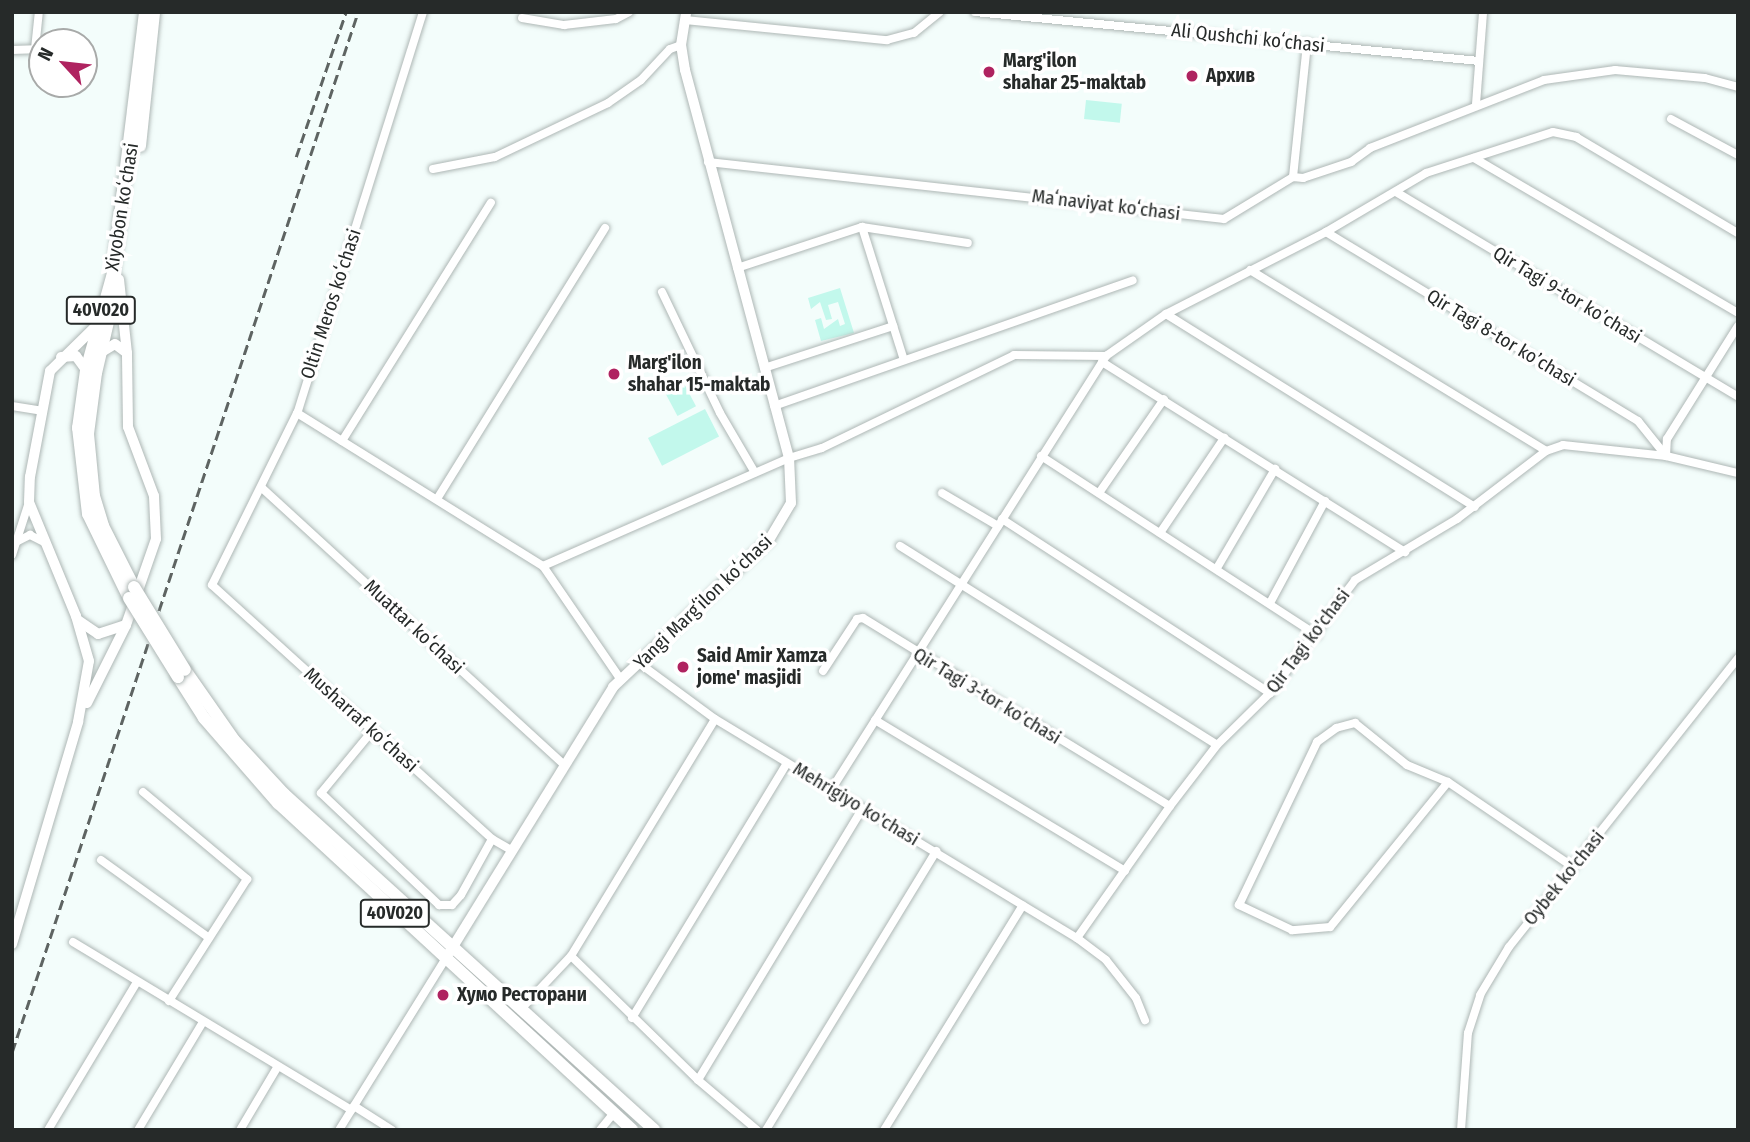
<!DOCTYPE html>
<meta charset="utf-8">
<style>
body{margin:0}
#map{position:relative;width:1750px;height:1142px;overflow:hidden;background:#f3fdfb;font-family:"Fira Sans Condensed",sans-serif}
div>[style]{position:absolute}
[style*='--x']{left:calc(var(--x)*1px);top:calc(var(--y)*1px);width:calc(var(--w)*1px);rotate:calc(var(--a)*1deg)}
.green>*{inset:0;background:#c2f8ec;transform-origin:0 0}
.roads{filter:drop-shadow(0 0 2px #aeb7b5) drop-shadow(0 0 2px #aeb7b5)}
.minor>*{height:8px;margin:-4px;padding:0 4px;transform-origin:4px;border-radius:4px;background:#fff}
.secondary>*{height:10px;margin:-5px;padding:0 5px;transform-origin:5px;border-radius:5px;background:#fff}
.primary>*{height:12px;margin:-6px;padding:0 6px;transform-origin:6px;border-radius:6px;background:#fff}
.rail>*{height:2.5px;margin-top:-1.25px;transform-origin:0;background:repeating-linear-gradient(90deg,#5e6462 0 10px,transparent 0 15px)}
.bridges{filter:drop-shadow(0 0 2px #aeb7b5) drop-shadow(0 0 2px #aeb7b5)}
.primary-bridge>*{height:12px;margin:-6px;padding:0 6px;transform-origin:6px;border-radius:6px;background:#fff}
.dots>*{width:19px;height:19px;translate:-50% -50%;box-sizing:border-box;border:4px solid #fff;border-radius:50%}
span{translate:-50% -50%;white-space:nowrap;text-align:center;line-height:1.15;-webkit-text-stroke:7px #fff;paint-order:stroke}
.shield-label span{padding:2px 5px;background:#fff;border:2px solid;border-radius:5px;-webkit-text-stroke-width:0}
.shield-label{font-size:18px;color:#262a29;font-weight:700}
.street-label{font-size:19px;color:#262a29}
.poi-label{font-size:19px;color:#262a29;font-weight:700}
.left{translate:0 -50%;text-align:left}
.frame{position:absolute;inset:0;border:14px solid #262a29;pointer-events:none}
.north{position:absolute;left:28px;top:28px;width:70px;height:70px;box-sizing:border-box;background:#fff;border:2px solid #a8aaa9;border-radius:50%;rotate:297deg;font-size:19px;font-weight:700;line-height:28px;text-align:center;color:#262a29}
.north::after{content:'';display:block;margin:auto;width:24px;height:32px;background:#af2360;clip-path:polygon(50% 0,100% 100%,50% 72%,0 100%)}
</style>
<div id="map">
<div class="green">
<i style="left:1086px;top:100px;width:36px;height:19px;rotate:6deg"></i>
<i style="clip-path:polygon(840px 288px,854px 333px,821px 341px,815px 320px,821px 318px,824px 329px,838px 319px,840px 326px,845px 324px,838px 302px,828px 305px,832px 319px,826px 320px,820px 302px,811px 309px,808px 298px)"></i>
<i style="left:681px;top:378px;width:32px;height:21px;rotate:62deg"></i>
<i style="left:705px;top:409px;width:31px;height:64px;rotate:63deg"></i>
</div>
<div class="roads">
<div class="minor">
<i style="--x:423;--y:12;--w:420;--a:107.4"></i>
<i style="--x:297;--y:413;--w:192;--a:116.3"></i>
<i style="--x:212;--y:585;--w:378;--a:42.2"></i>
<i style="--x:492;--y:839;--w:24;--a:30"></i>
<i style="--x:975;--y:12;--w:506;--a:5.55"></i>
<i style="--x:522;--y:18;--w:43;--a:9.5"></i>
<i style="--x:564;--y:25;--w:52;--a:-6.6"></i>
<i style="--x:616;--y:19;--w:15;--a:-28"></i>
<i style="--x:685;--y:20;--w:203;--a:5.7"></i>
<i style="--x:887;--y:40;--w:28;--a:-15"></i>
<i style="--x:914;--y:33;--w:33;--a:-39"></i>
<i style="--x:12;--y:50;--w:23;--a:-2"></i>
<i style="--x:35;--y:49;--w:37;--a:-84"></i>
<i style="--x:1476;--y:104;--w:92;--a:-85.6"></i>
<i style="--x:1671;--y:119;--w:76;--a:28.2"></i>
<i style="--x:1474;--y:158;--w:306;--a:30.4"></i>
<i style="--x:708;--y:162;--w:519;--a:6.3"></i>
<i style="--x:1224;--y:219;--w:81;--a:-31.3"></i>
<i style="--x:1293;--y:177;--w:10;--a:6"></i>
<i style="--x:1303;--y:178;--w:51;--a:-18.4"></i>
<i style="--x:1351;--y:162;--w:24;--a:-36"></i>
<i style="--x:1370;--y:148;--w:187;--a:-21.3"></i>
<i style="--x:1544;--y:80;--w:72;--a:-8"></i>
<i style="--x:1615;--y:70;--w:90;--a:5.1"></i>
<i style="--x:1705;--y:78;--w:34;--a:15"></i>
<i style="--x:433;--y:169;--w:63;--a:-11"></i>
<i style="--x:495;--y:157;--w:125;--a:-25.5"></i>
<i style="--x:608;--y:103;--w:40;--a:-34.9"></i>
<i style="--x:641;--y:80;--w:42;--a:-46.9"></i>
<i style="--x:670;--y:49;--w:12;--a:-20"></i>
<i style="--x:1293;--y:177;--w:135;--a:-84"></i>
<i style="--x:1396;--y:192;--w:399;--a:30.9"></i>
<i style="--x:862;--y:227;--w:107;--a:8.6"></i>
<i style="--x:1326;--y:232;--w:365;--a:31.2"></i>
<i style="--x:1638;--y:421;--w:45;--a:51.3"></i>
<i style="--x:737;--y:268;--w:132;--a:-18.2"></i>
<i style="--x:862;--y:227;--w:139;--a:72.5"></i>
<i style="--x:1250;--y:270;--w:347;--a:31.4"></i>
<i style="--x:662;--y:292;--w:134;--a:64.4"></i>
<i style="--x:720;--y:413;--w:69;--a:59.7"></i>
<i style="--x:1166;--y:314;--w:364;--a:32"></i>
<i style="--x:1102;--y:362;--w:358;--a:32.1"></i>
<i style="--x:764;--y:368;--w:136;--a:-18"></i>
<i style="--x:12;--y:406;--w:30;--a:9"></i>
<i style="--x:774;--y:406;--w:380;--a:-19.3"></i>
<i style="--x:297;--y:413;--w:290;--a:31.9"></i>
<i style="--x:543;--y:566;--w:138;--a:55.6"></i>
<i style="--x:342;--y:441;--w:281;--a:-58"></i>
<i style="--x:1041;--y:456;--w:329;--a:33"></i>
<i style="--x:1666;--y:456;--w:17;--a:-87"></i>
<i style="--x:1667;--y:439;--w:133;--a:-57.9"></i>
<i style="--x:262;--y:488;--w:411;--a:42.5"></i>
<i style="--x:942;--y:493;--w:65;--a:30.5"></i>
<i style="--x:1099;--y:493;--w:114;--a:-55.3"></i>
<i style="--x:437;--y:499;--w:319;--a:-58.2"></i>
<i style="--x:1002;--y:519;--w:320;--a:33"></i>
<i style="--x:1160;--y:533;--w:115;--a:-56"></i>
<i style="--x:16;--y:542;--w:16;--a:-27"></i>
<i style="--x:30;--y:535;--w:16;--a:27"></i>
<i style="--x:900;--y:546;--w:374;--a:32.1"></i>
<i style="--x:12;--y:555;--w:56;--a:-72.2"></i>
<i style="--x:543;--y:566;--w:269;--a:-23.7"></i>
<i style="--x:789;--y:458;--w:34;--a:-17"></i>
<i style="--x:822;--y:448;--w:213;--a:-25.8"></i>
<i style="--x:1014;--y:355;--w:92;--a:0.6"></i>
<i style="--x:1217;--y:568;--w:115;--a:-59.6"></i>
<i style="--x:1270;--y:603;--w:116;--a:-61.7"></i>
<i style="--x:639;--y:663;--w:94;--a:36.4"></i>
<i style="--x:715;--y:719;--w:423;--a:31.2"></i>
<i style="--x:1077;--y:938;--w:36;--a:37"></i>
<i style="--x:1106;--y:960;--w:48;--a:51.7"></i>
<i style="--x:1136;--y:998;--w:24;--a:68"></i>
<i style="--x:823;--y:671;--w:62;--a:-56.8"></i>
<i style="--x:857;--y:619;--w:6;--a:-9"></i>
<i style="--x:863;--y:618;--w:360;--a:31.5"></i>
<i style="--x:875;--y:720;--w:292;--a:31.1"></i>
<i style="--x:373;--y:730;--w:82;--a:129.5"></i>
<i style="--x:321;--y:793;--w:163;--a:43.5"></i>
<i style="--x:439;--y:905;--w:13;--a:0"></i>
<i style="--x:452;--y:905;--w:13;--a:-48"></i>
<i style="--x:461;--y:895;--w:64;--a:-61"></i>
<i style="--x:1448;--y:782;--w:187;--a:129.1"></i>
<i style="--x:1330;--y:927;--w:38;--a:175"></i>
<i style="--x:1292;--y:930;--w:59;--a:-154.7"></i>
<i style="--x:1239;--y:905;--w:181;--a:-64.4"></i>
<i style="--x:1317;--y:742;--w:24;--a:-36"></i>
<i style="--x:1336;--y:728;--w:20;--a:-15"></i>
<i style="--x:1355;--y:723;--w:67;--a:38.9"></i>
<i style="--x:1407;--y:765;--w:44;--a:22.5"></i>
<i style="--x:1448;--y:782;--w:151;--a:34.2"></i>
<i style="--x:831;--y:790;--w:514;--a:-57.64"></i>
<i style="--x:1106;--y:356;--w:73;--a:-35"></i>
<i style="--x:1166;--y:314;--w:180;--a:-27.1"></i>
<i style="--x:1326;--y:232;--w:116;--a:-30.5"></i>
<i style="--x:1426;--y:173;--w:133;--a:-17.9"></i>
<i style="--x:1553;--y:132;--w:24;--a:12"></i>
<i style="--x:1576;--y:137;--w:188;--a:30.7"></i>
<i style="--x:143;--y:792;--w:136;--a:39.9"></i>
<i style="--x:247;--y:879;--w:145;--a:122.6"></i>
<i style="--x:101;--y:860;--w:133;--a:35.8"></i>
<i style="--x:1077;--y:938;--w:161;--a:-54.8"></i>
<i style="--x:1170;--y:806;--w:77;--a:-52.4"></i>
<i style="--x:1217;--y:745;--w:74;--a:-44.5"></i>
<i style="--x:1270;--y:693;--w:141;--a:-53"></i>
<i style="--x:1355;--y:580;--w:119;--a:-30.9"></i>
<i style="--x:1457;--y:519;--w:112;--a:-37.4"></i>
<i style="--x:1546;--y:451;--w:18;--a:-19"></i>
<i style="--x:1563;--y:445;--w:104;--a:6.1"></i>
<i style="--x:1666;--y:456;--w:74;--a:13.3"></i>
<i style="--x:73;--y:942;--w:325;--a:31.1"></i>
<i style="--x:571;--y:956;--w:177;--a:44.3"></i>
<i style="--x:698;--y:1080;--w:77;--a:40.3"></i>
<i style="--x:522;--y:1008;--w:71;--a:-46.7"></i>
<i style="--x:571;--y:956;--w:277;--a:-58.7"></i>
<i style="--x:632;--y:1018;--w:298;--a:-58.7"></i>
<i style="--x:698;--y:1080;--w:317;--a:-58.8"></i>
<i style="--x:354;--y:1106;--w:45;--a:32.3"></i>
<i style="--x:48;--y:1130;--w:173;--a:-59"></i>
<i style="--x:138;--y:1130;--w:126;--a:-59"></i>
<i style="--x:240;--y:1130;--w:74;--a:-59.3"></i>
<i style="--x:339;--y:1130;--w:200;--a:-58.1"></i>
<i style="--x:600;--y:1130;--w:22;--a:-51"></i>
<i style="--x:766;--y:1130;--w:327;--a:-58.6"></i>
<i style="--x:884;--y:1130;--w:264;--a:-58.3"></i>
<i style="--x:1461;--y:1130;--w:97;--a:-85.9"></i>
<i style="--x:1468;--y:1033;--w:40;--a:-72"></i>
<i style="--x:1480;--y:995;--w:56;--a:-58.9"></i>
<i style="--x:1509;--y:947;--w:369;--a:-51.6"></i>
</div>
<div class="secondary">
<i style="--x:100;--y:353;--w:17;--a:-31"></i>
<i style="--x:115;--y:344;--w:15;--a:37"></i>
<i style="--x:61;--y:357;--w:15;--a:-4"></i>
<i style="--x:76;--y:356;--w:17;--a:54"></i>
<i style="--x:79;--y:621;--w:23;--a:34"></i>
<i style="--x:98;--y:634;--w:29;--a:-18"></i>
<i style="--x:87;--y:703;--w:87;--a:-63.4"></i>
<i style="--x:126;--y:625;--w:91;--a:-70.8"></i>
<i style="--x:156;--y:539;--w:43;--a:-92.7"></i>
<i style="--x:154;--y:496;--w:74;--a:-110.6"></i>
<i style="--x:128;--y:427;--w:74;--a:-90.8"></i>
<i style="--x:127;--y:353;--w:74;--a:-96.2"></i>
<i style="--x:12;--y:944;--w:232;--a:-73.4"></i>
<i style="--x:78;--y:722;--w:62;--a:-79.8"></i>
<i style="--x:89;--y:661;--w:47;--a:-106.1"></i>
<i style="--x:76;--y:616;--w:123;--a:-112.4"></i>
<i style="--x:29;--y:502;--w:25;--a:-88"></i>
<i style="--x:30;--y:477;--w:108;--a:-79.3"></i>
<i style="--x:50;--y:371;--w:66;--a:-44.4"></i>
<i style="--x:449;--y:953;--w:312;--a:-58.3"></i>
<i style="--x:613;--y:687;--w:214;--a:-43.3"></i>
<i style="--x:769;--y:540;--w:43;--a:-59.3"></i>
<i style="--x:791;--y:503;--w:45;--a:-92.5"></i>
<i style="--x:789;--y:458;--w:402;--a:-105"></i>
<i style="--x:685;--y:70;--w:25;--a:-99"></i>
<i style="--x:681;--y:45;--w:33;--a:-81"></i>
</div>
<div class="primary">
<i style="--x:140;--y:146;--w:135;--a:-84"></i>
<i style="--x:116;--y:288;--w:87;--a:103.2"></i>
<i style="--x:96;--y:373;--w:62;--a:97.5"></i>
<i style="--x:88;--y:434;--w:62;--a:84.5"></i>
<i style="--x:94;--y:496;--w:31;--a:73"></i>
<i style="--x:103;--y:526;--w:68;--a:63.1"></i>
<i style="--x:129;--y:598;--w:93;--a:-116"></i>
<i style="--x:88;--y:514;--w:87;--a:-96.6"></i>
<i style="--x:78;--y:428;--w:59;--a:-82.1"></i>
<i style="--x:86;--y:370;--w:101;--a:-74.4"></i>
<i style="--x:113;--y:273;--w:263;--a:-83"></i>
<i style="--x:185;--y:670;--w:85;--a:55"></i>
<i style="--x:234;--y:740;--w:74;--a:47.2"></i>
<i style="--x:284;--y:794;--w:500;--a:42.2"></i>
<i style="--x:178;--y:677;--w:49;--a:57.6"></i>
<i style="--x:204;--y:718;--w:113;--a:49"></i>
<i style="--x:278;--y:803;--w:482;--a:42.7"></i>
</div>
</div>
<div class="rail">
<i style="--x:296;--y:157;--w:153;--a:-71"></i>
<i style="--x:12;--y:1052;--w:1096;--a:-71.6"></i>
</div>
<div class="bridges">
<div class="primary-bridge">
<i style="--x:134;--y:587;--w:97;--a:58.4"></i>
<i style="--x:129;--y:598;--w:93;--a:58.2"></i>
</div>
</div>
<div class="dots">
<i style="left:989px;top:72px;background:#af2360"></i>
<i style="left:1192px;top:76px;background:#af2360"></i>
<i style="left:614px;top:374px;background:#af2360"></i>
<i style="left:683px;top:667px;background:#af2360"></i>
<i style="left:443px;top:995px;background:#af2360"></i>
</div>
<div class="shield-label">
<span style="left:101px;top:310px">40V020</span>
<span style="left:395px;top:913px">40V020</span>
</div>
<div class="street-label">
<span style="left:1248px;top:38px;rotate:6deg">Ali Qushchi koʻchasi</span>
<span style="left:1106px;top:205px;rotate:7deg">Maʻnaviyat koʻchasi</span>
<span style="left:122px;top:207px;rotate:-81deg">Xiyobon koʻchasi</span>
<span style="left:1567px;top:295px;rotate:31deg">Qir Tagi 9-tor koʼchasi</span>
<span style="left:331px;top:304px;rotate:-72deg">Oltin Meros koʻchasi</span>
<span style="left:1501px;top:338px;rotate:31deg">Qir Tagi 8-tor koʼchasi</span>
<span style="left:703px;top:602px;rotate:-44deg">Yangi Margʻilon koʻchasi</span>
<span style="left:414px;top:627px;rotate:43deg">Muattar koʻchasi</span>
<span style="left:1308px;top:641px;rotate:-53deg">Qir Tagi ko'chasi</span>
<span style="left:987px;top:696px;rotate:31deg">Qir Tagi 3-tor koʼchasi</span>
<span style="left:361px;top:720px;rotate:42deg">Musharraf koʻchasi</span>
<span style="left:856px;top:804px;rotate:31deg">Mehrigiyo ko'chasi</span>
<span style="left:1564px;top:878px;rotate:-51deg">Oybek ko'chasi</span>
</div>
<div class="poi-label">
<span class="left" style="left:1003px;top:72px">Marg'ilon<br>shahar 25-maktab</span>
<span class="left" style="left:1206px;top:76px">Архив</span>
<span class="left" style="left:628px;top:374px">Marg'ilon<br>shahar 15-maktab</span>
<span class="left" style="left:697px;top:667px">Said Amir Xamza<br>jome' masjidi</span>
<span class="left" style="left:457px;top:995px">Хумо Ресторани</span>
</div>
<div class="frame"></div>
<div class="north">N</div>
</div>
